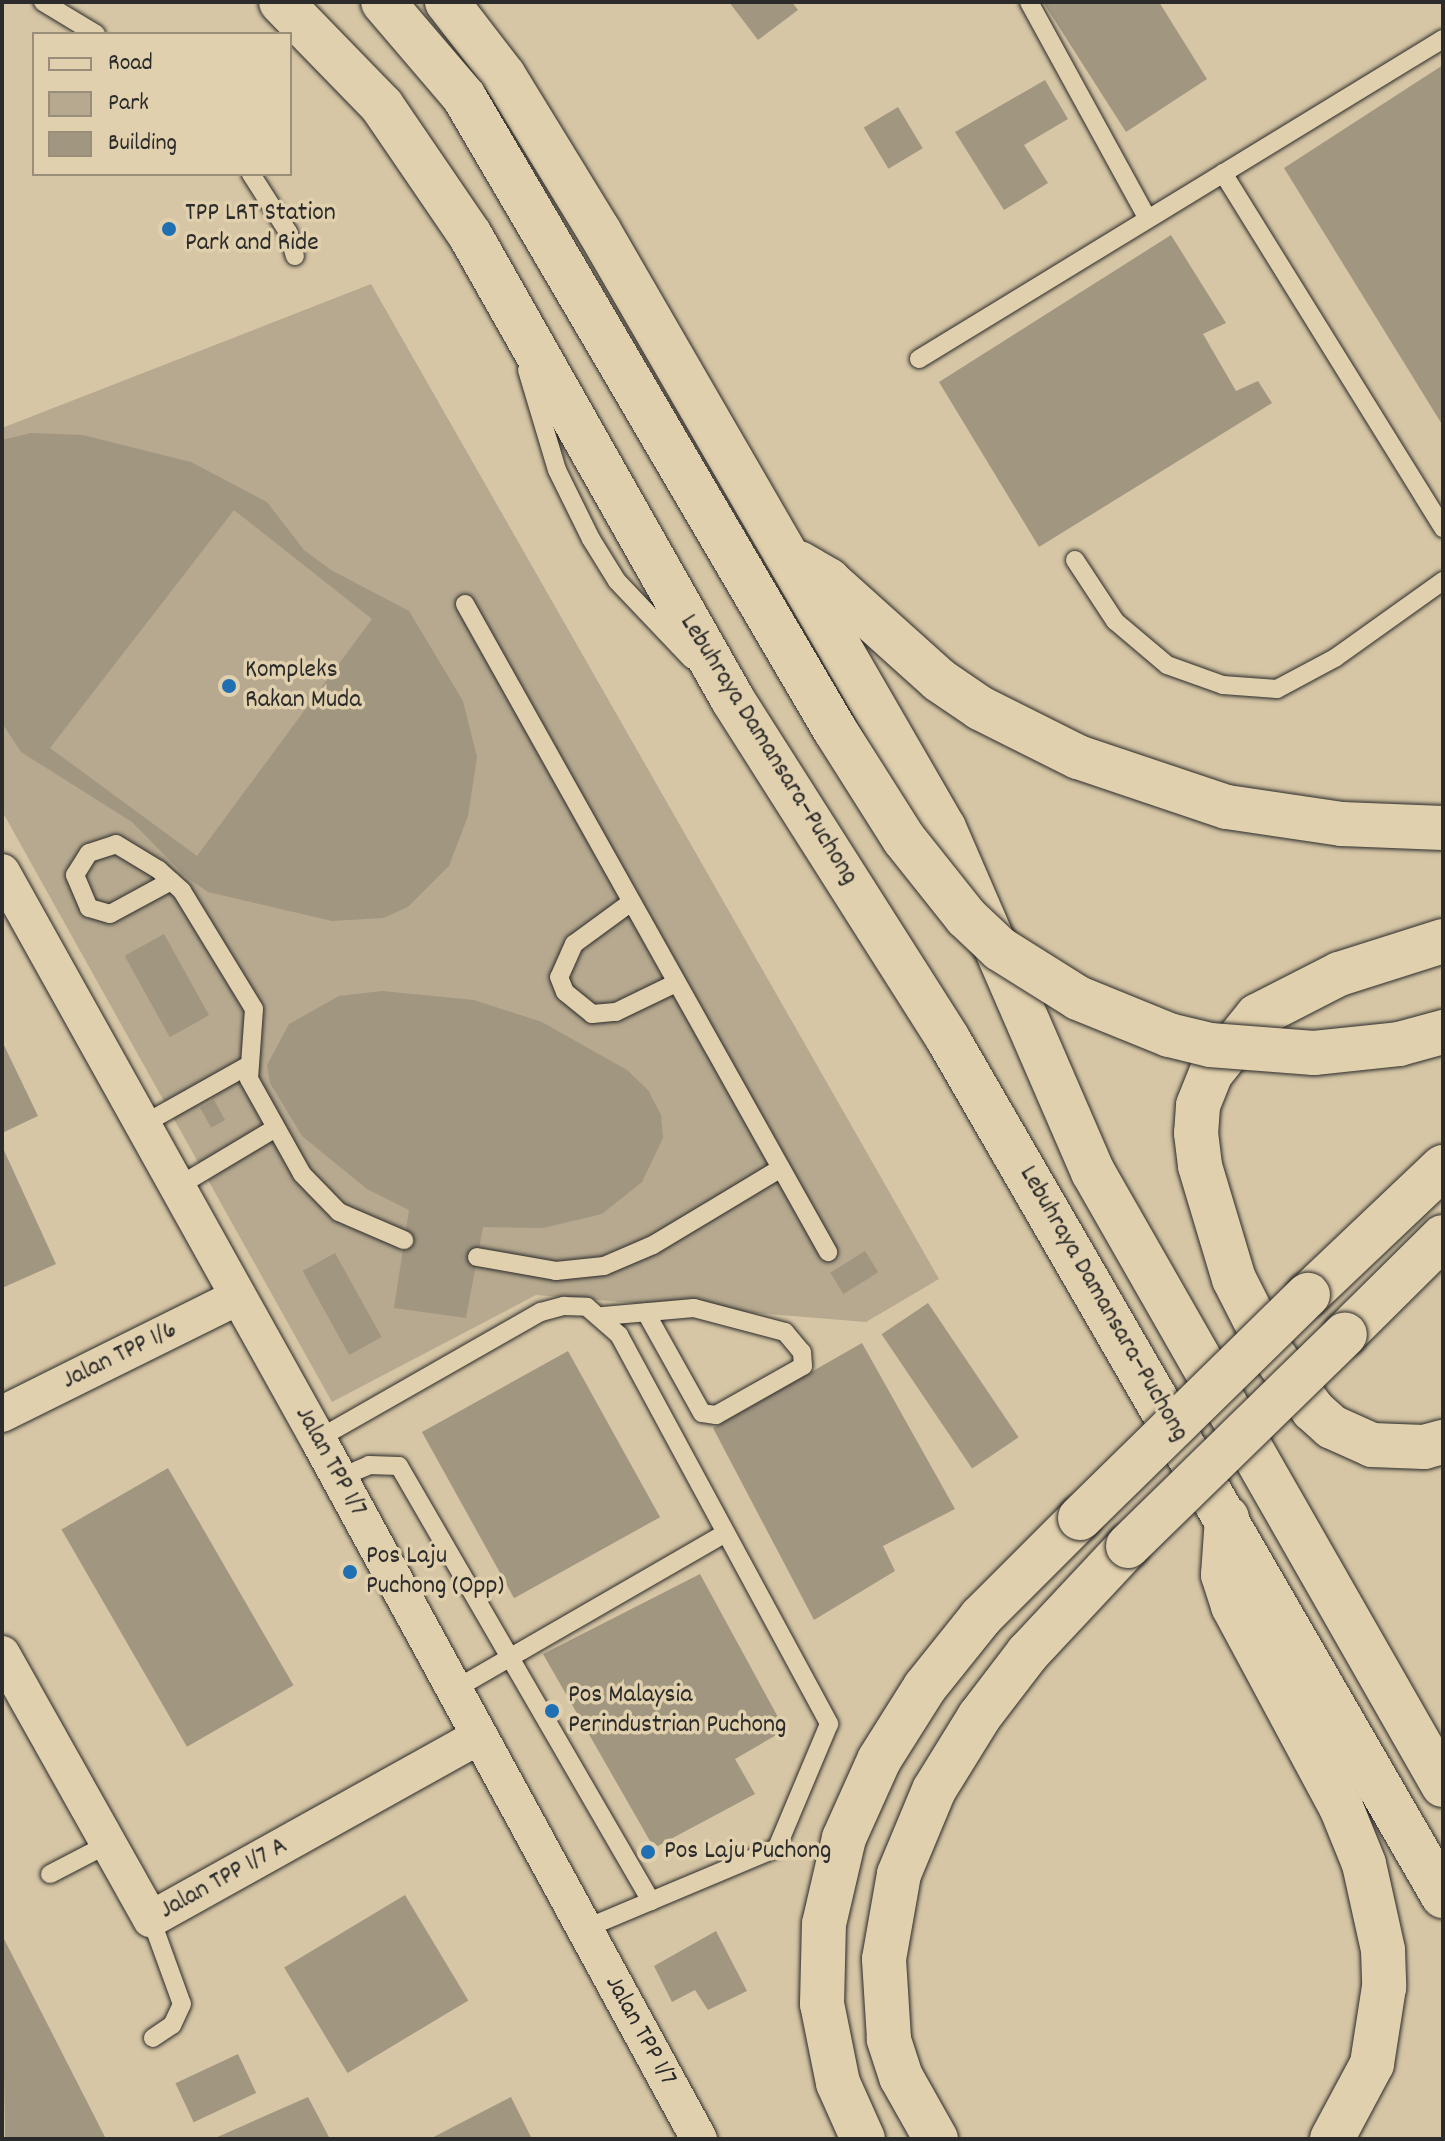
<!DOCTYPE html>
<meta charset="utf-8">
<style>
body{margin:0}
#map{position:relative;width:1445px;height:2141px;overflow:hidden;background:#d6c6a5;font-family:Dekko,sans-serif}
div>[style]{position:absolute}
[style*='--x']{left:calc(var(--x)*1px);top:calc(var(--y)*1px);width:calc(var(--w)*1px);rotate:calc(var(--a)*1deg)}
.green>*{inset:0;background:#b6a98f}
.building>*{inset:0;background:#a19680;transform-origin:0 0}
.roads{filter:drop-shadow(0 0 2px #2b2b2b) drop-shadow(0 0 2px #2b2b2b)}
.service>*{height:18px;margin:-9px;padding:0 9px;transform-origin:9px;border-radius:9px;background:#e1d0ad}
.minor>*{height:36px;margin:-18px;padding:0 18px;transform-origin:18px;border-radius:18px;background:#e1d0ad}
.motorway>*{height:44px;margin:-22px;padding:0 22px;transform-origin:22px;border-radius:22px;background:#e1d0ad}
.bridges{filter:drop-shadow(0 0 2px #2b2b2b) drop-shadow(0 0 2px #2b2b2b)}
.motorway-bridge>*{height:44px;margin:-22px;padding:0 22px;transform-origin:22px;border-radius:22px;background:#e1d0ad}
.dots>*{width:22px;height:22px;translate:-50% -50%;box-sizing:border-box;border:4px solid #e1d0ad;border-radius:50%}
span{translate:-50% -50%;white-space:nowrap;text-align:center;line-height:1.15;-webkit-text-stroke:7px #e1d0ad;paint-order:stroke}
.poi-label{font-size:26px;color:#2b2b2b}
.left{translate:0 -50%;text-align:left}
.street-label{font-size:26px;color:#2b2b2b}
.frame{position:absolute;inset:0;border:4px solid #2b2b2b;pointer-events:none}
.legend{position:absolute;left:32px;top:32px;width:260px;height:144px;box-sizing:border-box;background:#e1d0ad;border:2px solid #988e79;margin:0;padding:10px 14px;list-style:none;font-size:24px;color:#2b2b2b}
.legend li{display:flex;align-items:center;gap:16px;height:40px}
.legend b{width:40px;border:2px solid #988e79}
</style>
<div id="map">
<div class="green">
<i style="clip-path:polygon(371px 284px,939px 1279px,866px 1322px,536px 1295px,332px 1402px,2px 811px,2px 428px)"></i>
</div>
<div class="building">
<i style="clip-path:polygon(729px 2px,792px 2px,798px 10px,758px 40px)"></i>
<i style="clip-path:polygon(1043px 2px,1159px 2px,1207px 79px,1126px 132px)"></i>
<i style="clip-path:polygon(1443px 65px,1443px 426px,1284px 168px)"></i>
<i style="clip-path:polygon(1045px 80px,1068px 119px,1024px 145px,1048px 183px,1004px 210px,955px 132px)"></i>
<i style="left:898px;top:107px;width:48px;height:40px;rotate:59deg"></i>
<i style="clip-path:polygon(1171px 235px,1226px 323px,1203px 334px,1236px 391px,1258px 381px,1272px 403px,1039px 547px,939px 382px)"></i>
<i style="clip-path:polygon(evenodd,31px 433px,83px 435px,191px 462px,267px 502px,304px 550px,331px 570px,409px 611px,463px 701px,477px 757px,468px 816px,449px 866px,408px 907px,383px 918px,332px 921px,208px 892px,186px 877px,132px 822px,21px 752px,2px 723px,2px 440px,31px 433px,234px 510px,372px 619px,197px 856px,50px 748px,234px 510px)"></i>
<i style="left:164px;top:934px;width:93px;height:45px;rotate:61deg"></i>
<i style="clip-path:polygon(382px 991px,474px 1000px,542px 1022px,627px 1070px,648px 1090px,661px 1115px,663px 1138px,642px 1182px,602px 1214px,543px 1228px,483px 1227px,466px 1318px,394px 1308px,409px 1210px,367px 1189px,302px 1136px,270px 1083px,267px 1065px,289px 1024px,339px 996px)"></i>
<i style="clip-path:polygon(2px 1041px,38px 1116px,2px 1133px)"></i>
<i style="left:214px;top:1100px;width:23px;height:16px;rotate:61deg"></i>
<i style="clip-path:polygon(2px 1146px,56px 1264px,2px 1288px)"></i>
<i style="left:865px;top:1251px;width:25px;height:41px;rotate:58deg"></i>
<i style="left:335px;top:1253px;width:96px;height:37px;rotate:61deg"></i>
<i style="left:928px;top:1303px;width:162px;height:56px;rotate:56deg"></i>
<i style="clip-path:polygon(862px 1343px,955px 1509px,883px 1546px,895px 1571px,814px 1620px,713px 1428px)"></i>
<i style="left:568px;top:1351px;width:190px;height:167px;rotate:61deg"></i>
<i style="left:168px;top:1468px;width:251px;height:123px;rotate:60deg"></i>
<i style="clip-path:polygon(700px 1574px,785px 1730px,735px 1759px,755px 1794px,654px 1848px,543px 1654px)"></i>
<i style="left:405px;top:1895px;width:123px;height:141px;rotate:59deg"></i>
<i style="clip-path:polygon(716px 1931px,747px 1991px,708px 2010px,695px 1990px,672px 2002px,654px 1966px)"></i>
<i style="clip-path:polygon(2px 1935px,106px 2139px,5px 2139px)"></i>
<i style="left:238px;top:2054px;width:43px;height:69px;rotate:65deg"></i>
<i style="clip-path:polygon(308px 2097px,330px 2139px,213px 2139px)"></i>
<i style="clip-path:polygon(511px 2097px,532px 2139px,430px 2139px,447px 2130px)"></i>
</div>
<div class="roads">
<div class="service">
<i style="--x:43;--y:2;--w:62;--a:31.1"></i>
<i style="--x:1029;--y:2;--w:247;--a:61.3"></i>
<i style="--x:1223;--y:173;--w:418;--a:58.2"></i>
<i style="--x:251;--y:174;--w:69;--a:57.5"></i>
<i style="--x:288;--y:232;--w:25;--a:74"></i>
<i style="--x:919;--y:359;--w:614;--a:-31.41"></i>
<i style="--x:527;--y:370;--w:104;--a:73.3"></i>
<i style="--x:557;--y:470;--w:77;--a:63.8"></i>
<i style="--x:591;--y:539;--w:49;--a:58.2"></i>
<i style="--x:617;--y:581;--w:108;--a:46.5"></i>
<i style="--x:1075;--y:560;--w:73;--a:56.7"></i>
<i style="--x:1115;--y:621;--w:68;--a:40.2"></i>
<i style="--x:1167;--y:665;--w:59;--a:19.7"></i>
<i style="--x:1223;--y:685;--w:54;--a:4.2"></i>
<i style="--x:1277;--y:689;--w:66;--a:-28.1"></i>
<i style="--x:1335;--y:658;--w:133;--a:-35.5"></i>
<i style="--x:465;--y:604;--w:743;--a:60.74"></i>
<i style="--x:171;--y:881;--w:69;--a:151.6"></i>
<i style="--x:110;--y:914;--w:22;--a:-164"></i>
<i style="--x:89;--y:908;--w:36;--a:-113"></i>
<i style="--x:75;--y:875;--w:26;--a:-58"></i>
<i style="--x:89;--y:853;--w:28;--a:-18"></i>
<i style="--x:116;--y:844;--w:50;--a:31.2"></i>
<i style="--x:159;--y:870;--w:16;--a:43"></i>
<i style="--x:171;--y:881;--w:15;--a:42"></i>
<i style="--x:182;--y:891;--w:138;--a:58.6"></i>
<i style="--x:254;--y:1009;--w:70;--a:94.1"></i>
<i style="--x:249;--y:1079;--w:109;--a:60.8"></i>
<i style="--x:302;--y:1174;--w:53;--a:45.8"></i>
<i style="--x:339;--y:1212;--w:71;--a:23.3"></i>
<i style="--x:630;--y:903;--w:69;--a:143.8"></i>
<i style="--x:574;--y:944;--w:36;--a:114"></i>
<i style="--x:559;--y:977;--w:16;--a:68"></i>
<i style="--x:565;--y:992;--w:35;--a:39"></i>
<i style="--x:592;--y:1014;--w:24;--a:-5"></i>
<i style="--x:616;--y:1012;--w:67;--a:-25.8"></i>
<i style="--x:142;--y:1125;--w:120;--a:-29.3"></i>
<i style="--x:177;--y:1187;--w:113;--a:-30.9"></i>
<i style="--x:477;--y:1257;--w:80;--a:10"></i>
<i style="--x:556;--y:1271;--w:48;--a:-5.9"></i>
<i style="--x:604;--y:1266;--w:53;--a:-23.2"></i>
<i style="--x:653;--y:1245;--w:149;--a:-31"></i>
<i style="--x:603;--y:1316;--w:91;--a:-5"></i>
<i style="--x:694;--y:1308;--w:94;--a:14.8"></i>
<i style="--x:785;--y:1332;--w:26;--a:50"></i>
<i style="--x:802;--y:1352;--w:14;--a:86"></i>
<i style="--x:803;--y:1366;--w:100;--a:150.6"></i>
<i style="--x:716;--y:1415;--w:14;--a:-172"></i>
<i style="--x:702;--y:1413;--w:115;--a:-119.2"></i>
<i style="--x:318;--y:1439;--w:257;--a:-29.7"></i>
<i style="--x:541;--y:1312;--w:24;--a:-15"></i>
<i style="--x:564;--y:1306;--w:23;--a:2"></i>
<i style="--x:587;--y:1307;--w:43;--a:41.2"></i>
<i style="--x:619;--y:1335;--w:442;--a:61.6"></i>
<i style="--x:829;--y:1724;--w:134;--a:112.8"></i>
<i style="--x:777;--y:1848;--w:209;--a:157.2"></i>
<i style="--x:339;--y:1478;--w:33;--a:-23"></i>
<i style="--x:369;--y:1465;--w:30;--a:2"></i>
<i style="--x:399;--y:1466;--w:503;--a:59.92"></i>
<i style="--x:452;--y:1691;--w:314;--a:-30"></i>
<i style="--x:50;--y:1874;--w:65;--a:-27.3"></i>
<i style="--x:151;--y:1919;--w:90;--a:70"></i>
<i style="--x:182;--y:2004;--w:23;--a:115"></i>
<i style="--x:172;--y:2025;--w:23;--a:146"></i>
</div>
<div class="minor">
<i style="--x:2;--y:872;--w:649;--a:60.87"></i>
<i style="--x:318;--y:1439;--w:797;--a:61.44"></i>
<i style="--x:2;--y:1414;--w:263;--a:-26.4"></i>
<i style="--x:2;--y:1654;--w:304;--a:60.7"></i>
<i style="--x:151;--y:1919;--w:374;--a:-29.1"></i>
</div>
<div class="motorway">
<i style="--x:281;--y:2;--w:145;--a:45.8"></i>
<i style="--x:382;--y:106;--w:156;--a:55.7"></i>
<i style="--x:470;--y:235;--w:534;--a:60.51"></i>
<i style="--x:733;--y:700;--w:401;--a:57.6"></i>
<i style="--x:948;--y:1039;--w:990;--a:59.99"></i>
<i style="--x:447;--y:2;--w:93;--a:52.4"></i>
<i style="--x:504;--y:76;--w:182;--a:58.5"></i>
<i style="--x:599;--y:231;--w:690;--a:59.98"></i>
<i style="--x:944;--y:828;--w:375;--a:66.6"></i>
<i style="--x:1093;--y:1172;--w:706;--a:60.28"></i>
<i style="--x:799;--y:563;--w:34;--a:30"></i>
<i style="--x:828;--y:580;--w:149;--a:42"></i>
<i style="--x:939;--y:680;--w:50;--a:34.3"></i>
<i style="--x:980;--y:708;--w:110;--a:26.6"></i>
<i style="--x:1078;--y:757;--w:157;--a:18.6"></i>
<i style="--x:1227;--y:807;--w:116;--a:8.4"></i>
<i style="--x:1342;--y:824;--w:101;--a:2.3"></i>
<i style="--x:1443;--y:941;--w:109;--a:162.4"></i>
<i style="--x:1339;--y:974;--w:92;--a:152.9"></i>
<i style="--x:1257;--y:1016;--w:73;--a:128.9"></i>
<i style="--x:1211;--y:1073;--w:35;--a:112"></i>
<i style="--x:1198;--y:1106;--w:27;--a:94"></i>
<i style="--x:1196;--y:1133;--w:33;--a:83"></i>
<i style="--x:1200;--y:1166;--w:118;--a:73.3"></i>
<i style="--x:1234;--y:1279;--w:80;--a:63.1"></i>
<i style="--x:1270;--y:1350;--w:74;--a:54.4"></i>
<i style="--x:1313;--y:1410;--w:25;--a:42"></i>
<i style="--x:1332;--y:1427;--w:44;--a:24.2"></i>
<i style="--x:1372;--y:1445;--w:52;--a:2.2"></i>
<i style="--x:1424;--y:1447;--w:20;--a:-15"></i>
<i style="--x:1308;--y:1295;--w:186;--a:-43.5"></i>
<i style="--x:1345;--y:1334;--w:138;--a:-44.7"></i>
<i style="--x:1227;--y:1518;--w:57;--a:94"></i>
<i style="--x:1223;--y:1575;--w:33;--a:72"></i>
<i style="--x:1233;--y:1606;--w:228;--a:61.8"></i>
<i style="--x:1341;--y:1807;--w:61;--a:68"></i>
<i style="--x:1364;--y:1864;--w:88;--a:77.5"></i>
<i style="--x:1383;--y:1950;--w:37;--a:88"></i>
<i style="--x:1384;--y:1987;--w:78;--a:98.9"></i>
<i style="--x:1372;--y:2064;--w:85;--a:118.1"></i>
<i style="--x:863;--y:2139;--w:61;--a:-114.1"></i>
<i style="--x:838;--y:2083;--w:81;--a:-101.4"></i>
<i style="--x:822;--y:2004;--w:80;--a:-88.6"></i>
<i style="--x:824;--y:1924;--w:88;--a:-76.9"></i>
<i style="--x:844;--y:1838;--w:85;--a:-65.8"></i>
<i style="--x:879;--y:1760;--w:86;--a:-57.8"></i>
<i style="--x:925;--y:1687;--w:90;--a:-51.3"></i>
<i style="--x:981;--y:1617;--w:140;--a:-45"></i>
<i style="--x:936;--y:2139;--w:71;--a:-119.4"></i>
<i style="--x:901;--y:2077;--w:40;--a:-108"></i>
<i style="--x:889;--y:2039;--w:80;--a:-93.6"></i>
<i style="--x:884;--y:1959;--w:86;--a:-80"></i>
<i style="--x:899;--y:1874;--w:91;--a:-67.4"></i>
<i style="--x:934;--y:1790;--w:86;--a:-58.3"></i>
<i style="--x:979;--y:1717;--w:81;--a:-52.6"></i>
<i style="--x:1028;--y:1653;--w:146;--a:-46.9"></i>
</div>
</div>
<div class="bridges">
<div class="motorway-bridge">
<i style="--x:383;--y:2;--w:125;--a:49.5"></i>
<i style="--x:464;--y:97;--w:734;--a:59.63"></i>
<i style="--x:835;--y:730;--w:129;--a:57.7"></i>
<i style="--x:904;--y:839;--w:100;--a:51.5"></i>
<i style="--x:966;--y:917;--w:47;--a:43.3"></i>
<i style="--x:1000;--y:949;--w:92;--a:32.1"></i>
<i style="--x:1078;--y:998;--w:98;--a:22.1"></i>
<i style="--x:1169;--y:1035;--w:42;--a:13.7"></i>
<i style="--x:1210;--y:1045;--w:104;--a:4.4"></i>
<i style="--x:1314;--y:1053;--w:85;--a:-6"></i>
<i style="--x:1399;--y:1044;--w:46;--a:-15.3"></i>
<i style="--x:1080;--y:1518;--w:319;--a:-44.4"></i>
<i style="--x:1128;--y:1546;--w:303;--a:-44.3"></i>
</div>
</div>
<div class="dots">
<i style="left:169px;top:229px;background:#1f6fb2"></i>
<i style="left:229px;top:686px;background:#1f6fb2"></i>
<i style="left:350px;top:1572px;background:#1f6fb2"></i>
<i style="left:552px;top:1711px;background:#1f6fb2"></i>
<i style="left:648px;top:1852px;background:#1f6fb2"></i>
</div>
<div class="poi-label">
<span class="left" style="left:185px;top:229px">TPP LRT Station<br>Park and Ride</span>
<span class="left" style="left:245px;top:686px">Kompleks<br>Rakan Muda</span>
<span class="left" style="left:366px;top:1572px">Pos Laju<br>Puchong (Opp)</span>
<span class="left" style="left:568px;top:1711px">Pos Malaysia<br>Perindustrian Puchong</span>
<span class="left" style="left:664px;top:1852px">Pos Laju Puchong</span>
</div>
<div class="street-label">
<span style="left:768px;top:750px;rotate:58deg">Lebuhraya Damansara–Puchong</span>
<span style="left:1103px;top:1304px;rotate:60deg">Lebuhraya Damansara–Puchong</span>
<span style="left:120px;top:1356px;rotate:-26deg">Jalan TPP 1/6</span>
<span style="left:330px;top:1462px;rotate:61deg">Jalan TPP 1/7</span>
<span style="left:224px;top:1879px;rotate:-29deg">Jalan TPP 1/7 A</span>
<span style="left:640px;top:2031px;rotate:61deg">Jalan TPP 1/7</span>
</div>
<div class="frame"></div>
<ul class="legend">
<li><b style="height:10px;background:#e1d0ad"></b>Road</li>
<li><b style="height:22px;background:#b6a98f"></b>Park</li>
<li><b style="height:22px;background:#a19680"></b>Building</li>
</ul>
</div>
